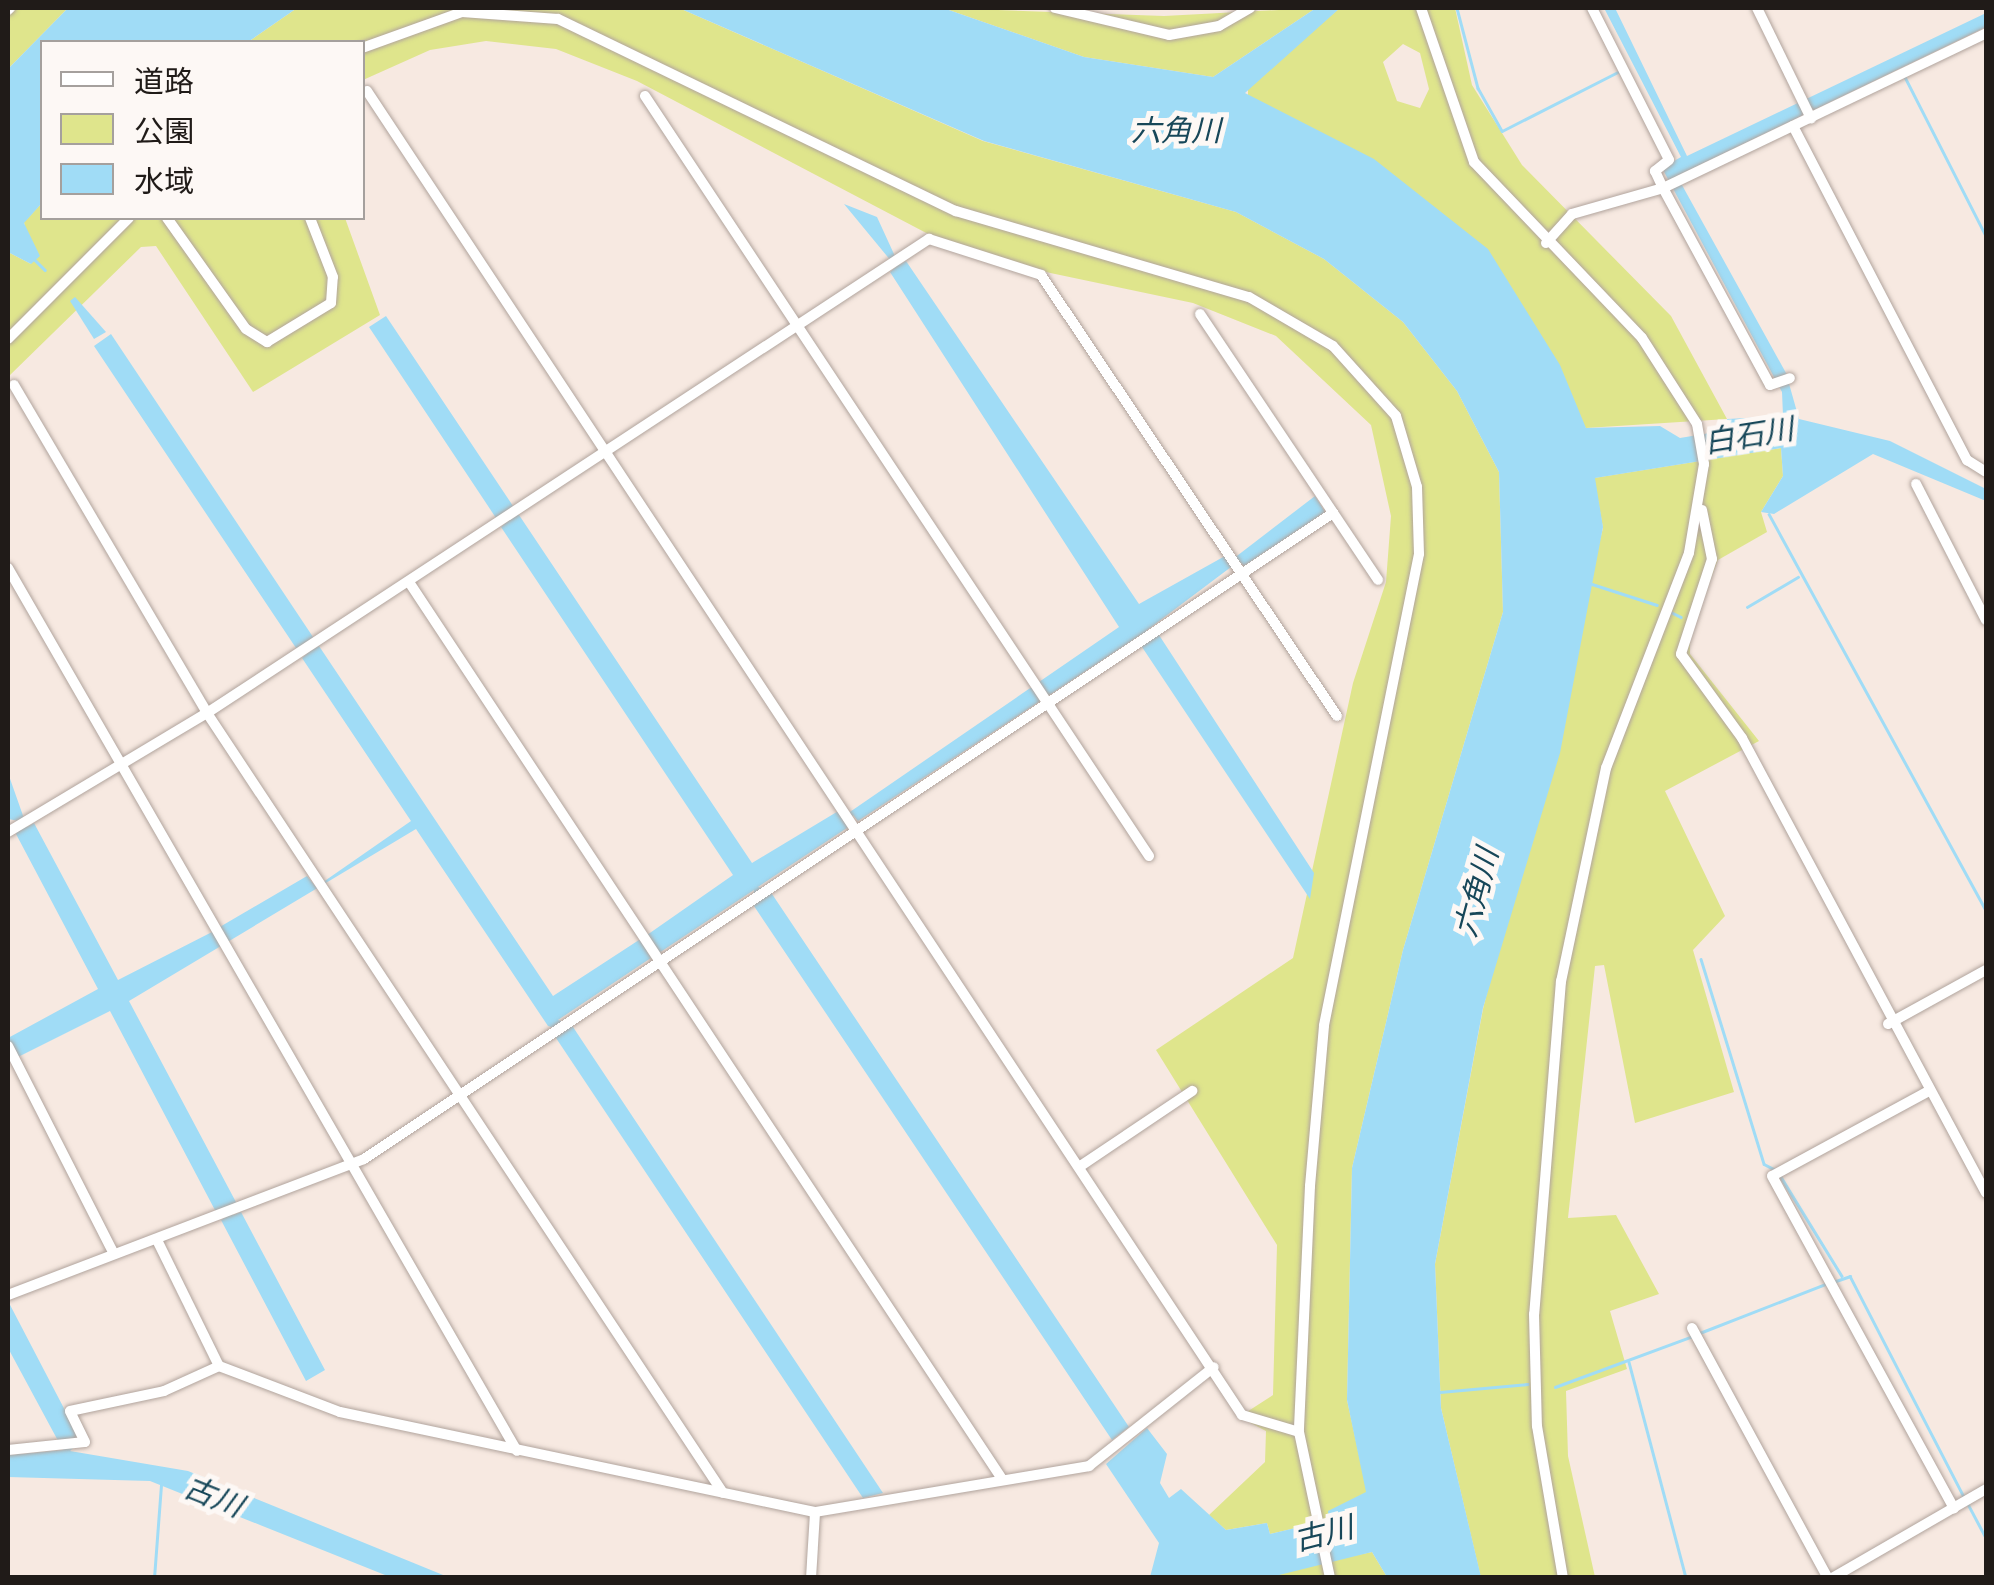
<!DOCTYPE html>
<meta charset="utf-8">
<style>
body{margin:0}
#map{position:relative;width:1994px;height:1585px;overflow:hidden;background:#f7e9e1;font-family:"Varela Round","Noto Sans JP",sans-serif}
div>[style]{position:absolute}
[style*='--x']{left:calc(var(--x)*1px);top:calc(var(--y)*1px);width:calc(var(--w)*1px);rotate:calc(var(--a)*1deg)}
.green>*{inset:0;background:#dfe58c}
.water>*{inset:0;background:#a0dcf6}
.stream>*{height:2.5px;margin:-1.25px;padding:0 1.25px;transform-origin:1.25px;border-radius:1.25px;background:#a0dcf6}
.roads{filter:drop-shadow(0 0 2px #b1a49d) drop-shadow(0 0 2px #b1a49d)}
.minor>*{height:10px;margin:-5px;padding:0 5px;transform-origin:5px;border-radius:5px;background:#fff}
span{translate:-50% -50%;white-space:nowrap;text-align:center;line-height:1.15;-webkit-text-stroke:10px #fdf8f5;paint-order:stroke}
.water-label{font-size:30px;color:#174759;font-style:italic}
.frame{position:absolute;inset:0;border:10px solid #201b18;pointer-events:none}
.legend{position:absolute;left:40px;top:40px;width:325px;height:180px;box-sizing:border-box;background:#fdf8f5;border:2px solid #a5a09d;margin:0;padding:12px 18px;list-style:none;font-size:30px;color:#201b18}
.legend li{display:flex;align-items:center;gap:20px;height:50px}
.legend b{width:50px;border:2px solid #a5a09d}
</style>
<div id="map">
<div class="green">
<i style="clip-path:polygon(8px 8px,68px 8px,8px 69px)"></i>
<i style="clip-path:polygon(297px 8px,679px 8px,983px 141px,1236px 212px,1324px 259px,1403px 322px,1457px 391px,1499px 472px,1503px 612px,1403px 950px,1352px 1168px,1347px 1400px,1367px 1492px,1330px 1520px,1270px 1534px,1267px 1523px,1226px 1530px,1209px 1515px,1265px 1462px,1266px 1431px,1239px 1417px,1273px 1395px,1277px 1245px,1156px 1050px,1293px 958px,1353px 683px,1386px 582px,1391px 516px,1371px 425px,1276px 336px,1193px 303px,1003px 263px,932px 236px,637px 81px,556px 49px,486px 41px,430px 50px,363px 80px,362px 42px,248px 42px)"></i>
<i style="clip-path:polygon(943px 8px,1164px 16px,1316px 8px,1213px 77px,1084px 57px)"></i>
<i style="clip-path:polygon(evenodd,1340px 8px,1455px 8px,1472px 85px,1522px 165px,1671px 316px,1727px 419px,1586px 428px,1248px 96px,1248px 84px,1340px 8px,1403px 44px,1420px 53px,1429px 89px,1420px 108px,1397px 101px,1383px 62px,1403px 44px)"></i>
<i style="clip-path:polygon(42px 203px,42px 218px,345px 218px,380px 315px,253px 392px,156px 246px,141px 247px,8px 377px,8px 252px,31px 264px,24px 222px)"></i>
<i style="clip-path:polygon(1781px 448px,1783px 476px,1761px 512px,1767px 532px,1718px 560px,1690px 634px,1690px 654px,1759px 741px,1665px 791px,1725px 916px,1693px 950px,1734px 1092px,1635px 1123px,1604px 965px,1595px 966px,1568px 1218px,1616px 1215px,1659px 1294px,1610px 1311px,1627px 1369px,1566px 1391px,1568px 1456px,1595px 1577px,1481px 1578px,1441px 1408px,1435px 1264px,1483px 1009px,1603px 528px,1594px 478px)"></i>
<i style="clip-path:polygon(1372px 1552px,1387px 1577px,1271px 1578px,1280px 1571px)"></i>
</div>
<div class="water">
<i style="clip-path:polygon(68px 8px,297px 8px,248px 42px,42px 42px,42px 203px,24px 223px,40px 256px,31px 264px,8px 252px,8px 69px)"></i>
<i style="clip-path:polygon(679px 8px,943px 8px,1084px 57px,1213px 77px,1316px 8px,1340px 8px,1245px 93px,1374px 159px,1488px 249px,1560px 365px,1586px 428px,1660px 426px,1680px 438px,1728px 430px,1727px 419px,1783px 416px,1782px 392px,1662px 168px,1681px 157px,1604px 8px,1615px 8px,1687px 156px,1986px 13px,1986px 27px,1677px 176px,1786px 373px,1799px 419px,1890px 441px,1986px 489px,1986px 501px,1873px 454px,1774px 514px,1761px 512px,1783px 476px,1781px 448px,1595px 478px,1603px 527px,1560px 753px,1483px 1008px,1435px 1264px,1441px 1408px,1481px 1577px,1387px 1577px,1372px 1552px,1271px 1577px,1150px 1577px,1159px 1543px,1106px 1464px,1147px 1428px,1167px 1454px,1160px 1483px,1169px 1498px,1181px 1489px,1226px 1530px,1267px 1523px,1270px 1534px,1329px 1520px,1328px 1511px,1366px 1492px,1347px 1400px,1352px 1168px,1403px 950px,1503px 612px,1499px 472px,1457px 391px,1403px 322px,1324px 259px,1236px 212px,984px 141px)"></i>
<i style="clip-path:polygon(844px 204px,877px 217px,899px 265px,906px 261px,1139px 604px,1225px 556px,1229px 562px,1315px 496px,1325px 512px,1244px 566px,1239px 561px,1146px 631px,1159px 635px,1314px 873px,1310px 899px,1142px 647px,1142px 634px,858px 821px,853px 815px,850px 826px,758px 887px,770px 891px,1129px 1427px,1112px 1440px,752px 903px,754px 890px,659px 953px,647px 951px,651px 958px,558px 1020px,571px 1024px,883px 1493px,863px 1498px,554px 1035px,560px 1030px,548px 1026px,416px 829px,129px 1001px,237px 1204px,233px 1215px,241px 1212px,325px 1370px,306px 1381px,221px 1220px,228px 1216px,216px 1212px,110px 1011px,18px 1057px,8px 1038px,98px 989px,16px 834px,19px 821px,8px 819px,8px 773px,27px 827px,34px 823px,118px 980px,212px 932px,217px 939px,218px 928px,307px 876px,316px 887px,411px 821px,302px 658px,309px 652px,296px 648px,94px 346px,111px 334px,313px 637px,312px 650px,319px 646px,553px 996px,639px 940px,651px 942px,647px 935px,733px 875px,501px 527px,508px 521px,496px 518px,369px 327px,386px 316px,513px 506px,507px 512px,519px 515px,752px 863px,840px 810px,844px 816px,1119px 627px,890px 272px,896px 267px)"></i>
<i style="clip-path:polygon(75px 297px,106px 332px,94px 339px,70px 301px)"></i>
<i style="clip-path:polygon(8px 1301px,81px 1441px,70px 1451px,188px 1471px,448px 1577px,390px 1577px,150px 1481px,8px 1477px,8px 1455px,63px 1450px,8px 1348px)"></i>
</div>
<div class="stream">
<i style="--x:1457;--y:8;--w:83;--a:75.3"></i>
<i style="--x:1478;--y:88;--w:49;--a:60.8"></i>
<i style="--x:1502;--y:131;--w:130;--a:-27"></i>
<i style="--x:1905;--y:77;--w:178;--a:63"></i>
<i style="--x:35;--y:260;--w:14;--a:45"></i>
<i style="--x:1769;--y:514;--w:452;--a:61.3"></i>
<i style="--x:1592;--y:584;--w:68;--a:17.9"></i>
<i style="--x:1747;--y:607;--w:59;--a:-30.5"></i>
<i style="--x:1671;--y:612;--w:11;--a:27"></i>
<i style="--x:1701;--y:959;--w:214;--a:72.9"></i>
<i style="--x:1764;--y:1164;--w:13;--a:27"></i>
<i style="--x:1781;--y:1177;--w:116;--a:58.4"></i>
<i style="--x:1833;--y:1282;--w:18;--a:-19"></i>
<i style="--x:1850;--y:1276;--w:249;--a:62.7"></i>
<i style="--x:1697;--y:1334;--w:137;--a:-21.3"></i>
<i style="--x:1629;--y:1362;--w:223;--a:75.2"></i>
<i style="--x:1555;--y:1387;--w:144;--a:-20.3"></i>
<i style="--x:1440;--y:1392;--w:88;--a:-5.2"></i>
<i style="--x:1968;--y:1504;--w:38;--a:62"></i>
<i style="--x:154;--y:1578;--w:93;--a:-85.7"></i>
</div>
<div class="roads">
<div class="minor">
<i style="--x:1055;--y:8;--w:117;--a:13.3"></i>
<i style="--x:1169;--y:35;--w:51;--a:-10.2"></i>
<i style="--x:1219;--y:26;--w:36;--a:-30"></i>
<i style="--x:1421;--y:8;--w:163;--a:71"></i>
<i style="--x:1474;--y:162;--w:243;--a:46.3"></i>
<i style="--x:1642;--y:338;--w:102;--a:57.4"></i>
<i style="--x:1697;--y:424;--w:41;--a:80.1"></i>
<i style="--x:1704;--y:464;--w:90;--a:99.6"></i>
<i style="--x:1689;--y:553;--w:230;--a:111.1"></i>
<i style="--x:1606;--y:768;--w:218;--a:101.9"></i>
<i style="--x:1561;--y:981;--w:334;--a:94.6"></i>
<i style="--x:1534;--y:1314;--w:112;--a:88.5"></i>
<i style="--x:1537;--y:1426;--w:154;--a:80.3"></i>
<i style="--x:1592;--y:8;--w:170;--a:63.1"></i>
<i style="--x:1669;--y:160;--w:18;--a:142"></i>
<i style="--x:1655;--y:171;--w:19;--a:65"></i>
<i style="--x:1663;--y:188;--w:224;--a:61.5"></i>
<i style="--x:1770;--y:385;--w:21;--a:-19"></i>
<i style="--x:1757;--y:8;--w:123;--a:63.9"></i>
<i style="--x:8;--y:10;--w:3;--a:-45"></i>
<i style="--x:362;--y:48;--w:106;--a:-19.8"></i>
<i style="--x:462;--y:12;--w:96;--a:4.2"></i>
<i style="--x:558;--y:19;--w:442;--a:25.8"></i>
<i style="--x:956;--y:211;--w:305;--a:16.4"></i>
<i style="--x:1249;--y:297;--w:97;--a:30.3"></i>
<i style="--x:1333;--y:346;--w:94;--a:48"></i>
<i style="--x:1396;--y:416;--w:74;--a:73.5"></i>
<i style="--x:1417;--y:487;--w:67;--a:88.3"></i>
<i style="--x:1419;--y:554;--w:481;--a:101.4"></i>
<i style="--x:1324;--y:1026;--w:161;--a:95"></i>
<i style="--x:1310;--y:1186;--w:246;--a:92.6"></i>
<i style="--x:1299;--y:1432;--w:149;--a:78"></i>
<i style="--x:367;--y:91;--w:1587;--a:56.54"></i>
<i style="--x:1242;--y:1415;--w:59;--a:16.6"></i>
<i style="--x:645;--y:96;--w:912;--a:56.45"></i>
<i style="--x:1793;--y:126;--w:377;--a:62.5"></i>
<i style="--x:1967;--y:460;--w:22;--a:32"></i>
<i style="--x:167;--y:218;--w:136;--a:54.6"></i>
<i style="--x:246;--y:329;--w:25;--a:32"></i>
<i style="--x:267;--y:342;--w:75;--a:-31.4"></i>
<i style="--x:331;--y:303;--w:26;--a:-86"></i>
<i style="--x:333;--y:277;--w:63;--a:-111.3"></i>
<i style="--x:1546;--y:243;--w:39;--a:-48"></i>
<i style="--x:1572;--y:214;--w:95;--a:-15.9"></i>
<i style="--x:1663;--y:188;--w:358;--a:-25.6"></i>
<i style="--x:1200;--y:314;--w:320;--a:56.2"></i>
<i style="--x:8;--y:339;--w:171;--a:-45"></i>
<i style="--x:14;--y:385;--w:381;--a:59.5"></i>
<i style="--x:207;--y:713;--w:935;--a:56.51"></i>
<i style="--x:1916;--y:484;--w:153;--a:62.8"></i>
<i style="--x:1702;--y:510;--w:50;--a:78.5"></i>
<i style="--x:1712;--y:559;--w:100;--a:108.1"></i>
<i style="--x:1681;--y:654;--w:104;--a:54"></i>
<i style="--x:1742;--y:738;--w:516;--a:61.8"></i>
<i style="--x:8;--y:568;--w:1019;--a:60.04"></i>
<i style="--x:409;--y:582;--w:1075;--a:56.53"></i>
<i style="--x:8;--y:832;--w:232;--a:-30.9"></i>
<i style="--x:207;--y:713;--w:864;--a:-33.29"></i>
<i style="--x:929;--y:239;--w:118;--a:17.8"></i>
<i style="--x:1041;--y:275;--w:531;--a:56.13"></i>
<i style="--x:1888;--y:1024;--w:112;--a:-28.9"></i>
<i style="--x:8;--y:1046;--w:233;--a:63"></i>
<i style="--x:1927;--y:1092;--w:176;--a:151.5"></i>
<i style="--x:1772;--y:1176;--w:379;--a:61.3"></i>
<i style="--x:1082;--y:1165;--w:133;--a:-33.9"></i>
<i style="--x:157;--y:1240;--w:140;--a:63.8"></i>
<i style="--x:8;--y:1295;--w:381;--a:-20.9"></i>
<i style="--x:364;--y:1159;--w:1165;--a:-33.69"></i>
<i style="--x:1692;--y:1328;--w:285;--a:61.5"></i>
<i style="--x:8;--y:1450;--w:77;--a:-5.9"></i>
<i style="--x:85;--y:1442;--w:34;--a:-116"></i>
<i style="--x:70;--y:1411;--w:96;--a:-12"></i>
<i style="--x:164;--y:1391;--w:60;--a:-24.4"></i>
<i style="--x:219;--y:1366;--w:129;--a:20.8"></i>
<i style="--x:340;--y:1412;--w:485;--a:11.9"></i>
<i style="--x:815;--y:1512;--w:278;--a:-9.5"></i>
<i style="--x:1089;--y:1466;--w:159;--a:-38.4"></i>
<i style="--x:811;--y:1578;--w:66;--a:-86.5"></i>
<i style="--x:1832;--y:1578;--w:178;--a:-30"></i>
</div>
</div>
<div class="water-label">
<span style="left:1176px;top:132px">六角川</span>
<span style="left:1749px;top:437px;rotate:-9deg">白石川</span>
<span style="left:1478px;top:893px;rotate:-75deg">六角川</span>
<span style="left:213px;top:1498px;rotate:22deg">古川</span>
<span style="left:1324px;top:1535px;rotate:-14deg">古川</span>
</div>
<div class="frame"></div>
<ul class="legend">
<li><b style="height:12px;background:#fff"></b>道路</li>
<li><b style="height:28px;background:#dfe58c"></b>公園</li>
<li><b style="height:28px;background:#a0dcf6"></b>水域</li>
</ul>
</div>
